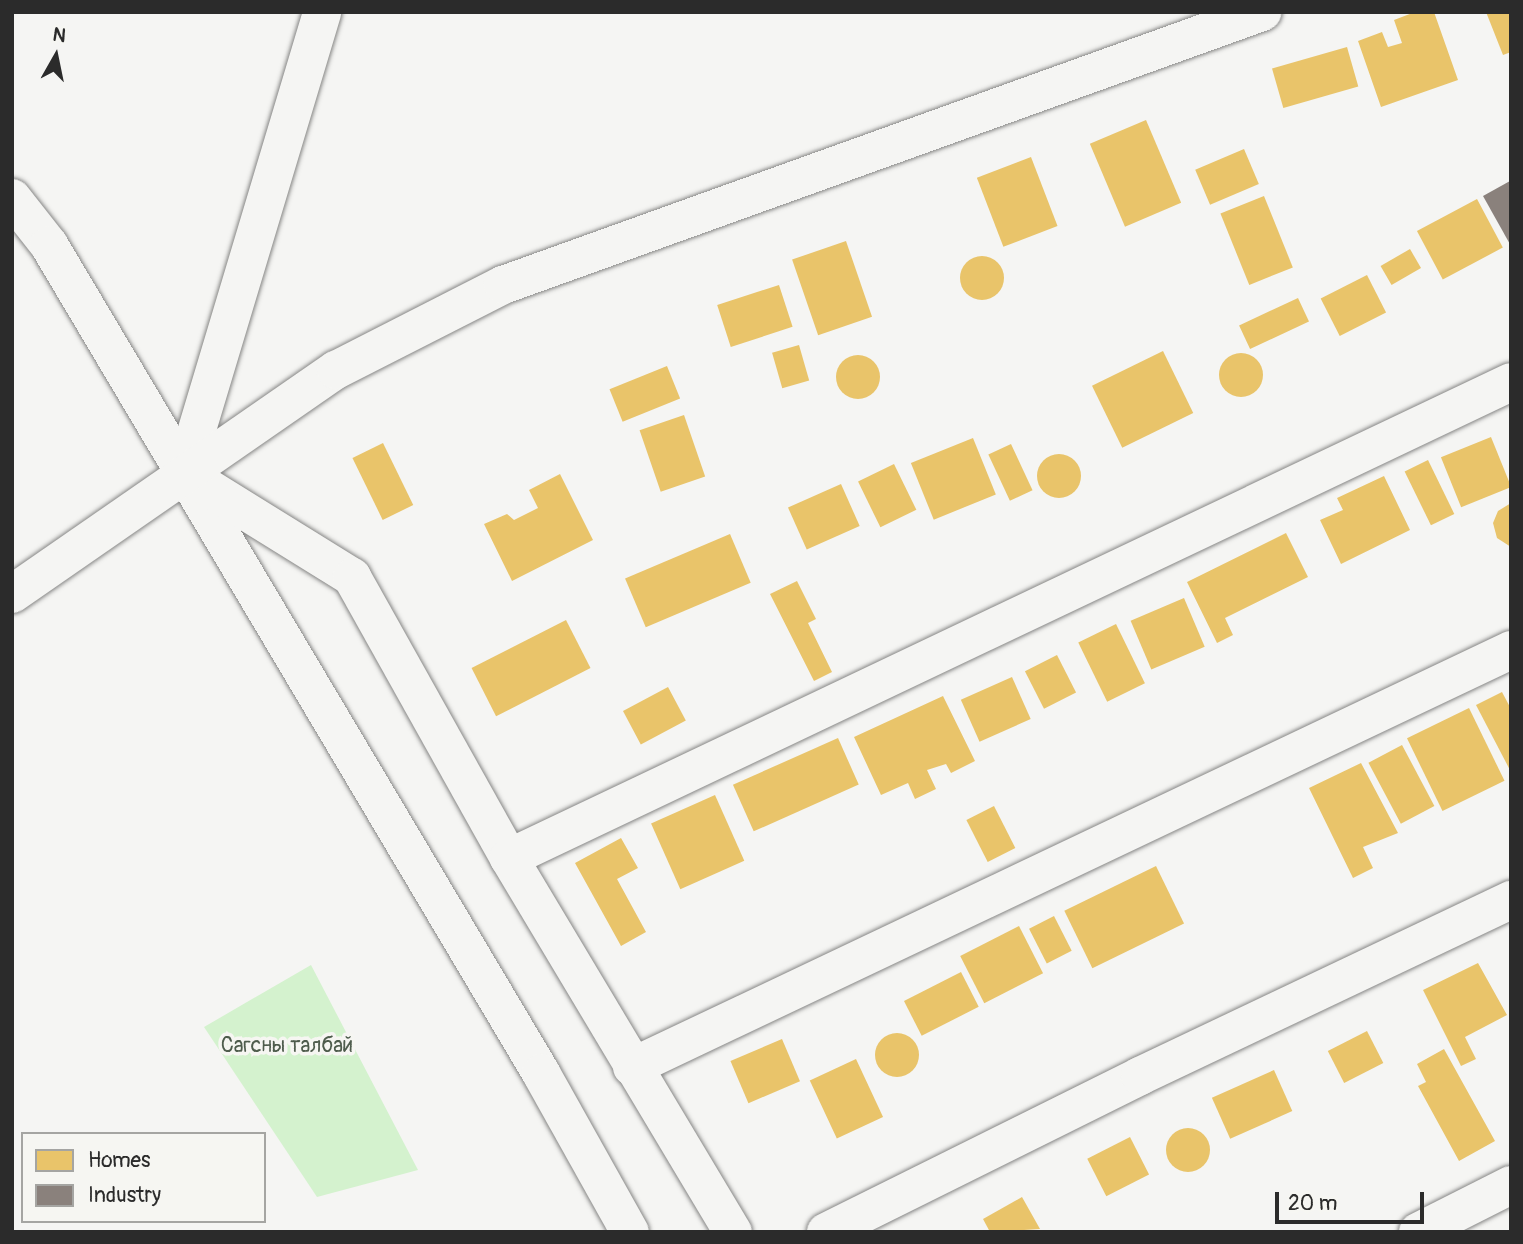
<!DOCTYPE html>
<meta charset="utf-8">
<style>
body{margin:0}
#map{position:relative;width:1523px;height:1244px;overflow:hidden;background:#f5f5f3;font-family:Pangolin,sans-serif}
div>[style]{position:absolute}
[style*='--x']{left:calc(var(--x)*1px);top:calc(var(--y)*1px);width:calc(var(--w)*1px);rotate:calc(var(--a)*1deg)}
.green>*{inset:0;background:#d4f2ce}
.homes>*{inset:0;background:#e9c46a;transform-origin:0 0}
.round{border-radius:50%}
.industry>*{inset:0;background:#8a817c}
.roads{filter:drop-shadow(0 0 2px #868685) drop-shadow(0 0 2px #868685)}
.minor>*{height:38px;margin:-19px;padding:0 19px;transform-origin:19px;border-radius:19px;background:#f5f5f3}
span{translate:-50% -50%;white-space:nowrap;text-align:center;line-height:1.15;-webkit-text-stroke:7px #f6f6f2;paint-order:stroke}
.park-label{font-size:21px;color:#4e5c4c}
.frame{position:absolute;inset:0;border:14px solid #2b2b2b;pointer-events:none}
.legend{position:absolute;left:21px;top:1132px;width:245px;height:91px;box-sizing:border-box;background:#f6f6f2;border:2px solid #a5a5a2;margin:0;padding:9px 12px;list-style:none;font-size:21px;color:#2b2b2b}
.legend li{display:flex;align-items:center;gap:14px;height:35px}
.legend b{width:35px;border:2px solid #a5a5a2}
.north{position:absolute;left:21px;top:21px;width:70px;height:70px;-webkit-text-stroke:5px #f6f6f2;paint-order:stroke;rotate:9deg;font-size:19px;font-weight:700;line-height:28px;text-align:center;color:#2b2b2b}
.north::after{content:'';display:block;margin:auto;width:24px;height:32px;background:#2b2b2b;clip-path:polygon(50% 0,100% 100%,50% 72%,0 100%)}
.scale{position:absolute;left:1275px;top:1192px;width:149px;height:32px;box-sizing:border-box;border:4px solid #2b2b2b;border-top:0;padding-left:9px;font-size:21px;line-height:24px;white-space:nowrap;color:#2b2b2b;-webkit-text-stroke:5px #f6f6f2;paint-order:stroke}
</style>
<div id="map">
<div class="green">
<i style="clip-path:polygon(311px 965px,418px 1170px,317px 1197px,204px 1027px)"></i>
</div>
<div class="homes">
<i style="clip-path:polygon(1415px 12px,1434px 12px,1458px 80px,1381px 107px,1358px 41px,1382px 32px,1388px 47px,1402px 43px,1394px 20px)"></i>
<i style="clip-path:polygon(1486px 12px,1511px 12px,1511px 52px,1503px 55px)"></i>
<i style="left:1347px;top:47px;width:41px;height:78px;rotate:74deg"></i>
<i style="left:1146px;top:120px;width:90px;height:61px;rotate:67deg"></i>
<i style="left:1244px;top:149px;width:38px;height:53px;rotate:67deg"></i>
<i style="left:1031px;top:157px;width:74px;height:58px;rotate:69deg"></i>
<i style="left:1264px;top:196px;width:77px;height:47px;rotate:68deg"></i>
<i style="left:1477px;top:199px;width:55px;height:68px;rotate:62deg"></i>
<i style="left:846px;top:241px;width:80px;height:57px;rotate:71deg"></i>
<i style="left:1410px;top:249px;width:22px;height:34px;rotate:60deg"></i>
<i class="round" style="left:960px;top:256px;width:44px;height:44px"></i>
<i style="left:1367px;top:275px;width:42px;height:52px;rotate:63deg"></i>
<i style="left:779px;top:285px;width:44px;height:65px;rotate:72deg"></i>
<i style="left:1298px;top:298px;width:26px;height:65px;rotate:65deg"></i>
<i style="left:799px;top:345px;width:37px;height:28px;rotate:74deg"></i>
<i style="left:1163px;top:351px;width:69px;height:79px;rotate:64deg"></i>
<i class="round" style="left:1219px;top:353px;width:44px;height:44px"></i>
<i class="round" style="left:836px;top:355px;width:44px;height:44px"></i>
<i style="left:667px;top:366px;width:35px;height:62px;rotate:68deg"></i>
<i style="left:684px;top:415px;width:65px;height:47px;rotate:71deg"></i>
<i style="left:1491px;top:437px;width:54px;height:54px;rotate:68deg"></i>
<i style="left:973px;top:438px;width:61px;height:67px;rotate:68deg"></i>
<i style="left:383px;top:443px;width:69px;height:34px;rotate:64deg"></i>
<i style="left:1011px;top:444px;width:51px;height:25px;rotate:65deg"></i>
<i class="round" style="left:1037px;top:454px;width:44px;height:44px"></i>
<i style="left:1428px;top:460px;width:60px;height:26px;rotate:64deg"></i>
<i style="left:894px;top:464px;width:51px;height:40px;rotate:64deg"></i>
<i style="clip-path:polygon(560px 474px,593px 540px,512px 581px,484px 524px,507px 514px,514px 520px,538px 508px,529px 490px)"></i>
<i style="clip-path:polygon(1384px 476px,1410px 530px,1341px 564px,1320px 520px,1343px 510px,1337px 498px)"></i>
<i style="left:841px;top:484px;width:46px;height:58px;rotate:66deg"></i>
<i style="clip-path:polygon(1511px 503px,1511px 547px,1497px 538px,1493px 523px,1498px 511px)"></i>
<i style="clip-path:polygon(1286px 533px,1308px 577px,1225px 618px,1233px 635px,1217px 643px,1187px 582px)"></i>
<i style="left:730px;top:534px;width:53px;height:114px;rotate:67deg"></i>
<i style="clip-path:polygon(797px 581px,816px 619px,808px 623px,832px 672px,814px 681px,770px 594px)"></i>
<i style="left:1184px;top:598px;width:53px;height:58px;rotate:67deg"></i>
<i style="left:566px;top:620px;width:54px;height:106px;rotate:63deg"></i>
<i style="left:1116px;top:624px;width:66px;height:42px;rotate:64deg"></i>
<i style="left:1057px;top:655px;width:42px;height:36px;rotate:63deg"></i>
<i style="left:1012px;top:677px;width:46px;height:56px;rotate:66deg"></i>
<i style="left:668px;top:687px;width:38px;height:51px;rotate:62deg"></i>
<i style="clip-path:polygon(1502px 692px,1511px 709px,1511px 772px,1476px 705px)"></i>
<i style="clip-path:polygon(943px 696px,975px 761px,951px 773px,946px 764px,927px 770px,936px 789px,915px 799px,908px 783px,881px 795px,854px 737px)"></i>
<i style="left:1469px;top:708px;width:81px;height:69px;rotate:64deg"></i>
<i style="left:838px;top:738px;width:51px;height:115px;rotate:66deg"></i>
<i style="left:1402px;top:745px;width:69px;height:38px;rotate:62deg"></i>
<i style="clip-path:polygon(1361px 763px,1398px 833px,1363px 847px,1373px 868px,1353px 878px,1309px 788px)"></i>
<i style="left:715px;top:795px;width:72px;height:70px;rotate:66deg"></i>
<i style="left:994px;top:806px;width:47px;height:31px;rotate:63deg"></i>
<i style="clip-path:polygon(621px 838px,638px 868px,617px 879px,646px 932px,621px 946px,575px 863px)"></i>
<i style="left:1156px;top:866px;width:64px;height:102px;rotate:64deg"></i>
<i style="left:1054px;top:916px;width:39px;height:28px;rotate:63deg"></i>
<i style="left:1019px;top:926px;width:53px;height:66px;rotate:63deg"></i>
<i style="clip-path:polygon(1478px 963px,1507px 1015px,1465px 1037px,1476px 1059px,1461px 1066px,1423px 990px)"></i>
<i style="left:961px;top:972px;width:39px;height:64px;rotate:63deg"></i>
<i style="left:1367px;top:1031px;width:36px;height:44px;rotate:63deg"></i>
<i class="round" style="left:875px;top:1033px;width:44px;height:44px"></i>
<i style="left:782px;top:1039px;width:46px;height:56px;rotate:67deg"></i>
<i style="clip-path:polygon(1444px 1049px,1495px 1141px,1459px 1161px,1418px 1086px,1426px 1082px,1417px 1064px)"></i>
<i style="left:856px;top:1059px;width:64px;height:51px;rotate:65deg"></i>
<i style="left:1274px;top:1070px;width:45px;height:68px;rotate:66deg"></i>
<i class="round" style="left:1166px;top:1128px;width:44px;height:44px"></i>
<i style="left:1130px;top:1137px;width:42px;height:48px;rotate:63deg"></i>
<i style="clip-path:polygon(1022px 1197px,1040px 1229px,990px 1232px,983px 1219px)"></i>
</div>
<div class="industry">
<i style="clip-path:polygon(1510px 181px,1511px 183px,1511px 246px,1483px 196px)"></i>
</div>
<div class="roads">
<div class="minor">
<i style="--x:12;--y:198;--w:60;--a:51.8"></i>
<i style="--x:49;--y:245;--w:963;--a:59.28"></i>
<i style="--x:541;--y:1073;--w:182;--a:60.8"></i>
<i style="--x:184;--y:473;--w:481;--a:-73.3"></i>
<i style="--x:189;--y:476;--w:192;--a:31.8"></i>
<i style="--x:352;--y:577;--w:322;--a:60.8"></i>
<i style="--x:509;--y:858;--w:436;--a:59.1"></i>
<i style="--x:12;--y:594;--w:394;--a:-34.7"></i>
<i style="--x:336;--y:370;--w:187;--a:-27"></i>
<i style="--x:503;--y:285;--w:807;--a:-19.78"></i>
<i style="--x:509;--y:858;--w:1109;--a:-25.41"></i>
<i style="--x:632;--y:1067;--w:973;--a:-25.38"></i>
<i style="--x:826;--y:1232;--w:351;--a:-26.4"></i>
<i style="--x:1140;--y:1076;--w:411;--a:-25.4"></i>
<i style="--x:1418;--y:1232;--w:104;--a:-26.8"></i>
</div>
</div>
<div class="park-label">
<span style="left:287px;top:1046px">Сагсны талбай</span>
</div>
<div class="frame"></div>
<ul class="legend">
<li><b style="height:19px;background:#e9c46a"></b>Homes</li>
<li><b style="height:19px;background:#8a817c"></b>Industry</li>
</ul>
<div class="north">N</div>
<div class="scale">20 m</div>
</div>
